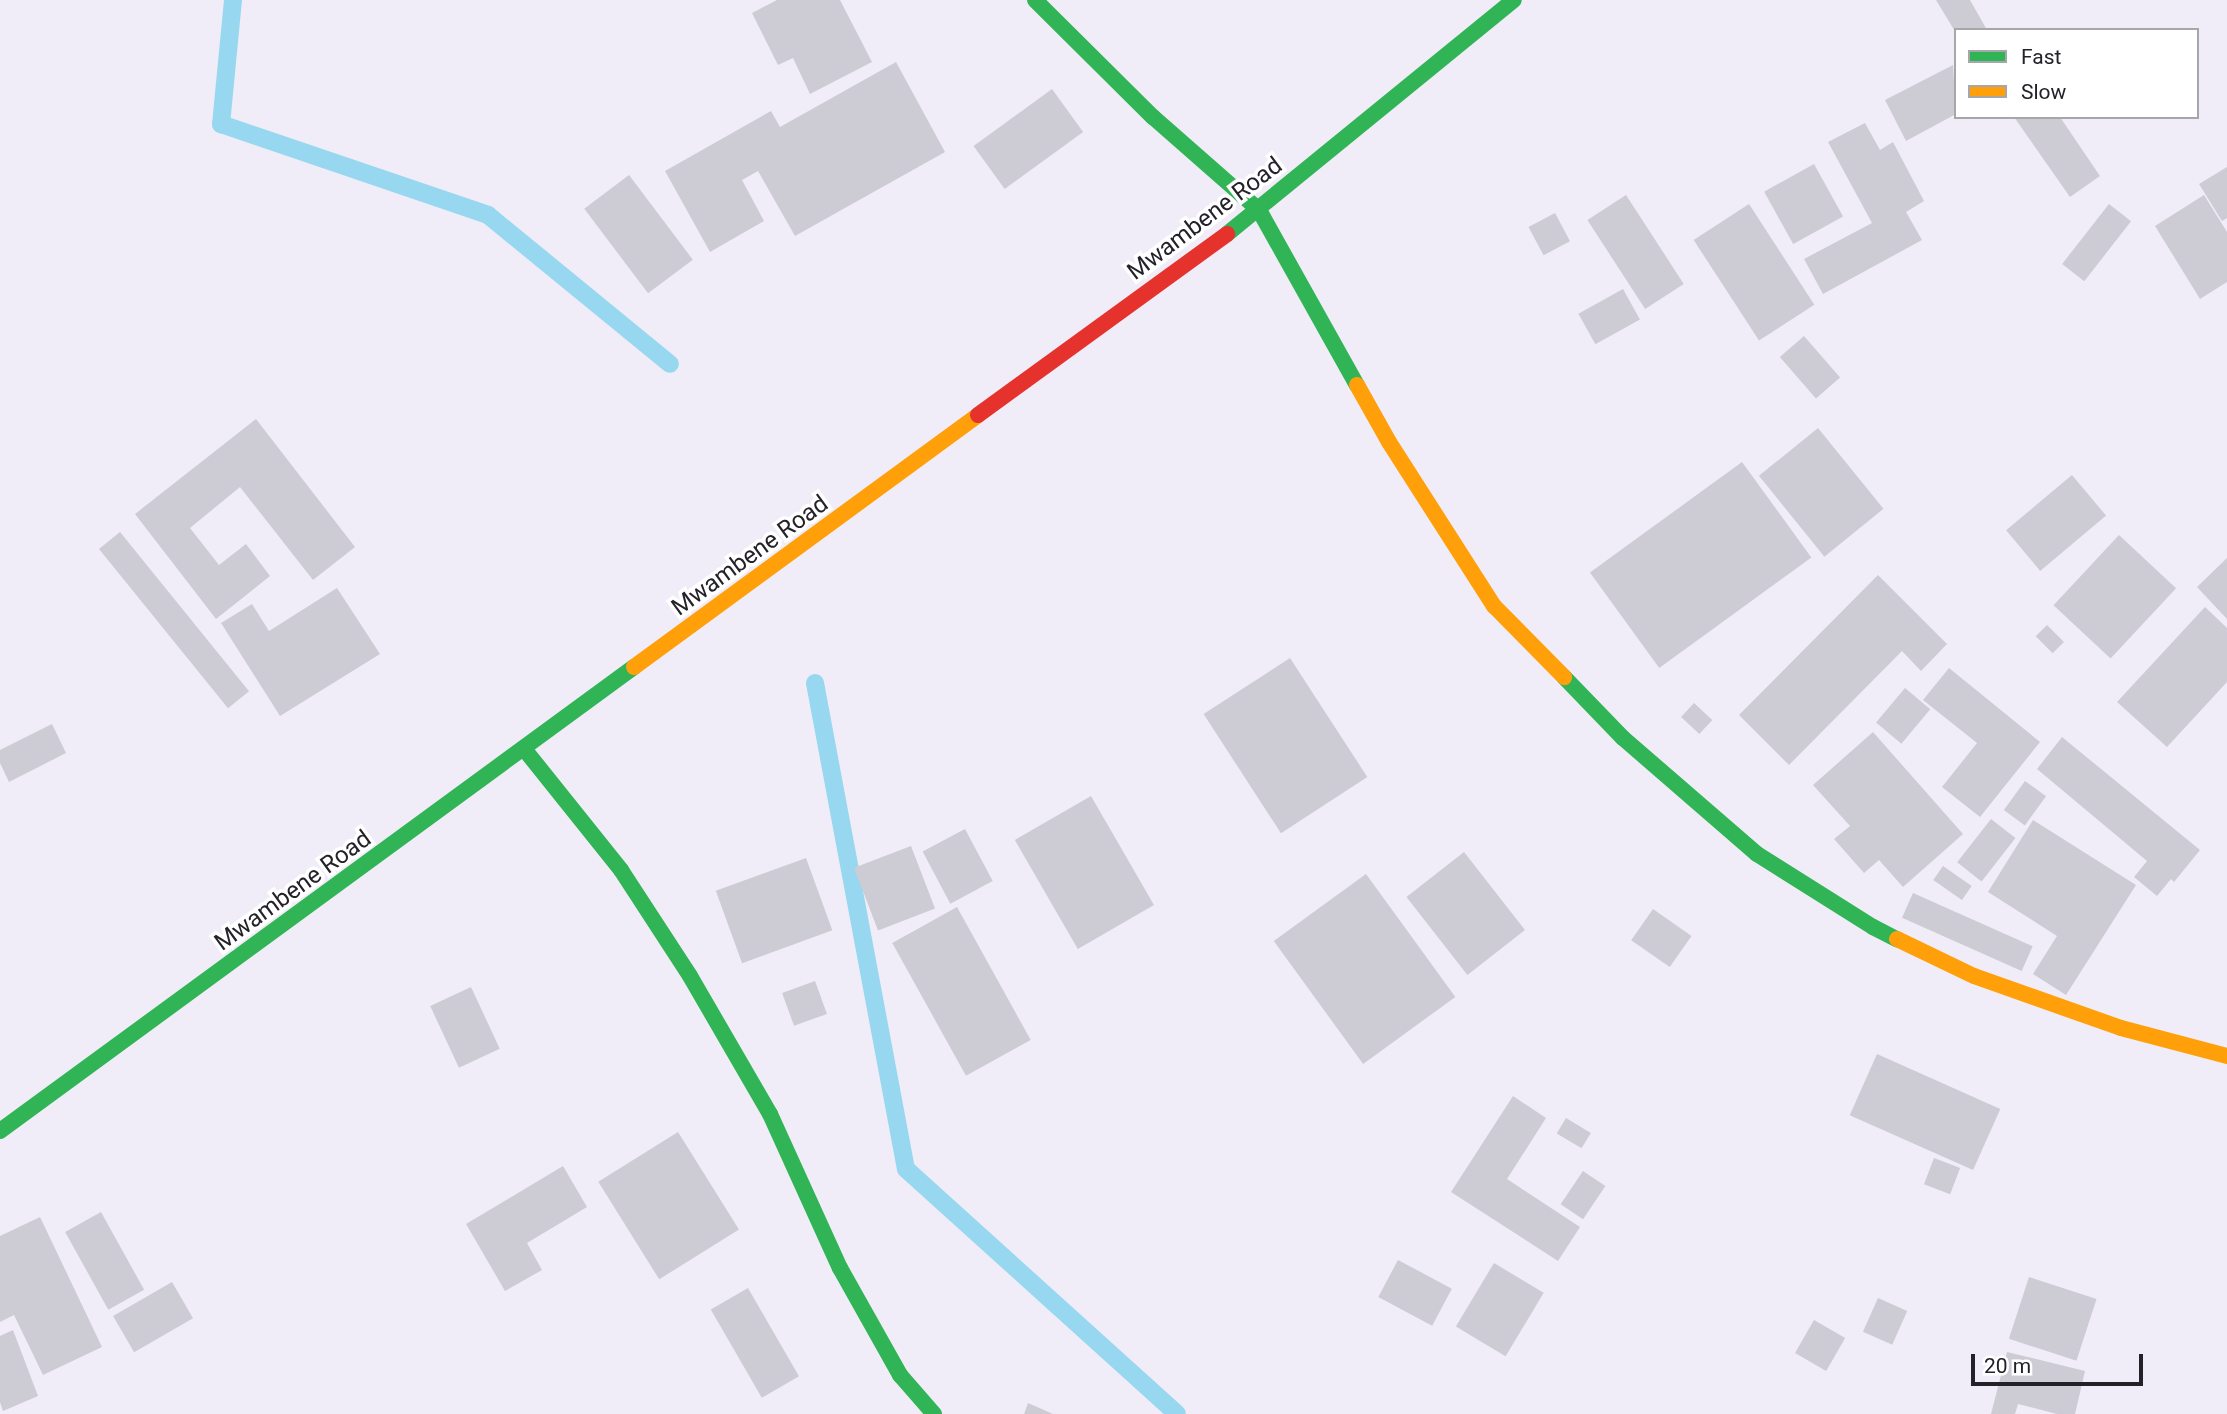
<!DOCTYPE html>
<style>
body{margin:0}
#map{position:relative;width:2227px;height:1414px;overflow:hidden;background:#f0edf8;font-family:Roboto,sans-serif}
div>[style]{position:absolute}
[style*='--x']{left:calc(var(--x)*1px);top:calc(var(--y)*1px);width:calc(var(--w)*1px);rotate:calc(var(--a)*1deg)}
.stream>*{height:18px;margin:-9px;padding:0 9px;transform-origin:9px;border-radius:9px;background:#97d8f0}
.building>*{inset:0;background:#cdcbd4;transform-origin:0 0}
.fast>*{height:16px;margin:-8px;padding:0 8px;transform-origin:8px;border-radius:8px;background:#30b455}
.slow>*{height:16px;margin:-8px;padding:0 8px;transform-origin:8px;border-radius:8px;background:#ff9f0a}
.jam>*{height:16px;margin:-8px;padding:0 8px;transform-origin:8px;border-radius:8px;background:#e5322d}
span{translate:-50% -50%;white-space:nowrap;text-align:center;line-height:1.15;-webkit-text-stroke:7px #fff;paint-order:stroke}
.street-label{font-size:24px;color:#242229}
.legend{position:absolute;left:1954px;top:28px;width:245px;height:91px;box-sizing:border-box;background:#fff;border:2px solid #a7a7a9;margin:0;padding:9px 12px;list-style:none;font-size:21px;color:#242229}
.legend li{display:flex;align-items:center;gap:14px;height:35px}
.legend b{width:35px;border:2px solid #a7a7a9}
.scale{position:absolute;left:1971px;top:1354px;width:172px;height:32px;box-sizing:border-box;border:4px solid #242229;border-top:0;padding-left:9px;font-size:21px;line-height:24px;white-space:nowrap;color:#242229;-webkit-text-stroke:5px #fff;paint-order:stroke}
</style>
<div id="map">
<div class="stream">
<i style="--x:233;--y:0;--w:125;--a:95.5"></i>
<i style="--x:221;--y:124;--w:282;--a:18.8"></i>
<i style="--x:488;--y:215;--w:235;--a:39.3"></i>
<i style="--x:815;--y:683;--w:494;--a:79.4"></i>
<i style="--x:906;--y:1169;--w:365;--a:42.1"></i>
</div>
<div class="building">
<i style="clip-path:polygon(777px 0,840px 0,872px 62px,810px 94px,793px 58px,778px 65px,752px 13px)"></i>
<i style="clip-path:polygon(1936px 0,1970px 0,1987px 30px,1956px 30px,1956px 33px)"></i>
<i style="clip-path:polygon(896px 62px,945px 152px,795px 236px,758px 171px,742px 180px,764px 221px,710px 252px,665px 171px,771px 111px,780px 127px)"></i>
<i style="clip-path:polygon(1953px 65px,1956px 114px,1906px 141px,1885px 100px)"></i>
<i style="left:1052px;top:89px;width:53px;height:97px;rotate:54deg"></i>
<i style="clip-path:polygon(2014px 117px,2060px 117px,2100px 176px,2070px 197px)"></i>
<i style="clip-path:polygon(1865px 123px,1880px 150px,1893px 142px,1924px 201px,1906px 212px,1922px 240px,1823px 294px,1804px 259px,1872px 223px,1828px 142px)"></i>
<i style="left:1814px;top:164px;width:60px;height:57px;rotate:61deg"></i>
<i style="clip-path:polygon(2227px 167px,2227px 218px,2222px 221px,2199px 184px)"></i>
<i style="left:629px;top:175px;width:106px;height:56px;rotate:53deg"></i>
<i style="left:1626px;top:195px;width:106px;height:46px;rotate:57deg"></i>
<i style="clip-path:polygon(2204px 195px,2227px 232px,2227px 282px,2200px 299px,2155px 226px)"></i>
<i style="left:1749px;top:204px;width:120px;height:66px;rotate:57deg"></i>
<i style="left:2109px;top:204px;width:28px;height:76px;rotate:38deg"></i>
<i style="left:1555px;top:213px;width:32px;height:30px;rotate:62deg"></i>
<i style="left:1623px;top:289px;width:35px;height:51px;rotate:61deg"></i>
<i style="left:1804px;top:336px;width:55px;height:32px;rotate:49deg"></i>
<i style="clip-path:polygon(256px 419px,355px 547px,313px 580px,240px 487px,190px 528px,219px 565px,246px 544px,270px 576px,216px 619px,135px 514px)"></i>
<i style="left:1818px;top:428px;width:104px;height:76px;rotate:51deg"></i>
<i style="left:1742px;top:462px;width:118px;height:188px;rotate:54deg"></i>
<i style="left:2072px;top:475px;width:53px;height:86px;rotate:50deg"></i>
<i style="left:120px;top:532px;width:205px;height:27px;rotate:51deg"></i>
<i style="left:2119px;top:535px;width:78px;height:96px;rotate:43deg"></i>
<i style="clip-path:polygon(2227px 558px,2227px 619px,2197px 587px)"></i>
<i style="clip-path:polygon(1878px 575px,1947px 644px,1921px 671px,1902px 651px,1789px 765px,1739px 715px)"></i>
<i style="clip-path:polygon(337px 588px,380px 654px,280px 716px,221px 623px,252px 604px,269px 631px)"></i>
<i style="clip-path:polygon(2205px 607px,2227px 628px,2227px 682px,2167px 747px,2117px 702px)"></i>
<i style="left:2047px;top:625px;width:24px;height:16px;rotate:45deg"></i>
<i style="left:1290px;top:658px;width:142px;height:103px;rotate:57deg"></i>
<i style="clip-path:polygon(1949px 668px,2040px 742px,1980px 817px,1942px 787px,1977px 743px,1923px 700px)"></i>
<i style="left:1905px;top:688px;width:33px;height:45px;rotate:40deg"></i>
<i style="left:1694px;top:703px;width:25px;height:19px;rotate:43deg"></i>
<i style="clip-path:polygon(52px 724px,66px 753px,9px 782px,0 763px,0 750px)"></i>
<i style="clip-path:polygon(1873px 732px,1963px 834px,1903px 887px,1879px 860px,1864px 873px,1834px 839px,1850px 826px,1813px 785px)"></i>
<i style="clip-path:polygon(2062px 737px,2200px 850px,2174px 882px,2171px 879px,2157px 896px,2134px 877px,2147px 861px,2037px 769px)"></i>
<i style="left:2025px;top:781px;width:26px;height:36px;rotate:36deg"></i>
<i style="left:1091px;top:796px;width:126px;height:88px;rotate:60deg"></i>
<i style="left:1991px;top:819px;width:31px;height:55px;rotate:38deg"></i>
<i style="clip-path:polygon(2033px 820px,2136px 885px,2066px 995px,2033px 974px,2057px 936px,1988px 892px)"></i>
<i style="left:965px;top:829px;width:59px;height:48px;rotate:62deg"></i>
<i style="left:911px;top:846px;width:67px;height:61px;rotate:69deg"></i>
<i style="left:1464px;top:852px;width:99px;height:73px;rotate:52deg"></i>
<i style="left:806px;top:858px;width:77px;height:96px;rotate:70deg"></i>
<i style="left:1943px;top:866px;width:35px;height:17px;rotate:35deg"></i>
<i style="left:1366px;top:874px;width:152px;height:114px;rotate:54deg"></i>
<i style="left:1913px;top:893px;width:131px;height:27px;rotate:24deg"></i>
<i style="left:957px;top:907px;width:152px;height:74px;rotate:61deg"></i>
<i style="left:1653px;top:909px;width:47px;height:38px;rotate:35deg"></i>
<i style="left:815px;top:981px;width:35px;height:35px;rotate:70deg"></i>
<i style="left:471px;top:987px;width:68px;height:45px;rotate:65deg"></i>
<i style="left:1877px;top:1054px;width:135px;height:67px;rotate:24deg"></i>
<i style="clip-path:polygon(1513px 1096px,1546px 1118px,1507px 1179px,1580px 1227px,1558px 1261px,1451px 1192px)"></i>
<i style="left:1566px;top:1118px;width:29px;height:18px;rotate:31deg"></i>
<i style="left:678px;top:1132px;width:115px;height:94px;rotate:58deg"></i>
<i style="left:1934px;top:1158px;width:28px;height:28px;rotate:21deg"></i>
<i style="clip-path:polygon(563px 1166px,587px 1207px,527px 1243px,542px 1270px,505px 1291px,466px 1224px)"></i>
<i style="left:1583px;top:1171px;width:27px;height:40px;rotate:34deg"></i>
<i style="left:101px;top:1212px;width:89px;height:41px;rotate:61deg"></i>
<i style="clip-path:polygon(40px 1217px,102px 1347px,43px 1375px,14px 1315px,0 1322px,0 1236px)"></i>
<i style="left:1398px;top:1260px;width:61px;height:42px;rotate:28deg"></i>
<i style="left:1494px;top:1263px;width:58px;height:74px;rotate:31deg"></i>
<i style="left:2029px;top:1277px;width:71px;height:65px;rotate:18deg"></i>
<i style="left:172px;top:1282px;width:42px;height:68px;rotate:60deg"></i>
<i style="left:748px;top:1288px;width:102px;height:43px;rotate:60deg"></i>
<i style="left:1878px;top:1298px;width:32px;height:37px;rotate:24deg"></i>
<i style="left:1814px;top:1320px;width:36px;height:38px;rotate:30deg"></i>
<i style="clip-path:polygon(13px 1330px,38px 1396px,3px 1411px,0 1402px,0 1336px)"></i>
<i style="clip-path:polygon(2007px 1352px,2085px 1371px,2075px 1414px,2057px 1414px,2018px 1404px,2015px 1414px,1991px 1414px)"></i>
<i style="clip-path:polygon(1028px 1403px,1053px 1414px,1024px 1414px)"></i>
</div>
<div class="fast">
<i style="--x:1035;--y:0;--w:166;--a:44.8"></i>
<i style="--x:1153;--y:117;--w:141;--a:41.3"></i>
<i style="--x:1259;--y:210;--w:201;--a:60.8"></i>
<i style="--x:1227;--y:234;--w:370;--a:-39.2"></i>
<i style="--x:1564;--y:677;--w:85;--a:46"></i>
<i style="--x:1623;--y:738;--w:177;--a:40.9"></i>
<i style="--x:1757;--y:854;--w:137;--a:32.2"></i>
<i style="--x:1873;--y:927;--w:27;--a:27"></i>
<i style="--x:525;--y:750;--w:154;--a:51.3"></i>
<i style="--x:621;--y:870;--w:126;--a:56.9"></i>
<i style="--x:690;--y:976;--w:160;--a:59.9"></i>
<i style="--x:770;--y:1114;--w:169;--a:65.6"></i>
<i style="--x:840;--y:1268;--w:123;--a:60.7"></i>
<i style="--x:900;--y:1375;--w:52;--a:48.9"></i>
<i style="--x:0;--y:1131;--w:786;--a:-36.2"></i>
</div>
<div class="slow">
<i style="--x:1357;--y:385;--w:65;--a:60.7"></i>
<i style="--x:1389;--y:442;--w:195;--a:57.4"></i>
<i style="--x:1494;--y:606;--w:100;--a:45.4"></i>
<i style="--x:634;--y:667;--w:426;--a:-36.2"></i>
<i style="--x:1897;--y:939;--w:85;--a:25.7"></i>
<i style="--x:1974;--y:976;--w:156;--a:19.5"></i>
<i style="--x:2121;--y:1028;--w:110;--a:14.8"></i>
</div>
<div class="jam">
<i style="--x:978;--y:415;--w:308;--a:-36"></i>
</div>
<div class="street-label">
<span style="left:1205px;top:219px;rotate:-37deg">Mwambene Road</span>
<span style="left:750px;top:556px;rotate:-36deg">Mwambene Road</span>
<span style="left:293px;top:891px;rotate:-36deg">Mwambene Road</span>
</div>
<ul class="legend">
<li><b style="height:9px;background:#30b455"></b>Fast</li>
<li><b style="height:9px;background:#ff9f0a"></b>Slow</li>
</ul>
<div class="scale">20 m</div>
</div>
